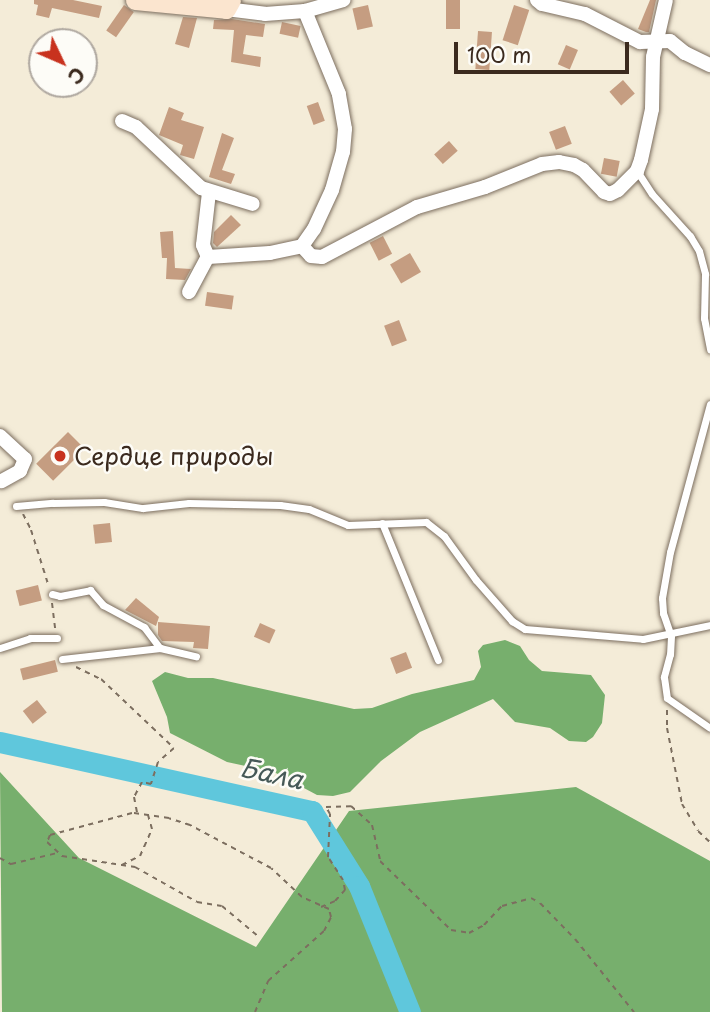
<!DOCTYPE html>
<meta charset="utf-8">
<style>
body{margin:0}
#map{position:relative;width:710px;height:1012px;overflow:hidden;background:#f4ecd8;font-family:"Playpen Sans",sans-serif}
div>[style]{position:absolute}
[style*='--x']{left:calc(var(--x)*1px);top:calc(var(--y)*1px);width:calc(var(--w)*1px);rotate:calc(var(--a)*1deg)}
.forest>*{inset:0;background:#77af6d}
.river>*{height:21px;margin:-10.5px;padding:0 10.5px;transform-origin:10.5px;border-radius:10.5px;background:#5fc7dc}
.building>*{inset:0;background:#c59d81;transform-origin:0 0}
.path>*{height:2px;margin-top:-1px;transform-origin:0;background:repeating-linear-gradient(90deg,#7c6e5f 0 5px,transparent 0 10px)}
.roads{filter:drop-shadow(0 0 2px #7c6e5f) drop-shadow(0 0 2px #7c6e5f)}
.lane>*{height:7px;margin:-3.5px;padding:0 3.5px;transform-origin:3.5px;border-radius:3.5px;background:#fff}
.street>*{height:14px;margin:-7px;padding:0 7px;transform-origin:7px;border-radius:7px;background:#fff}
.secondary>*{height:19px;margin:-9.5px;padding:0 9.5px;transform-origin:9.5px;border-radius:9.5px;background:#fbe5cf}
.dots>*{width:19px;height:19px;translate:-50% -50%;box-sizing:border-box;border:4px solid #fdfcf7;border-radius:50%}
span{translate:-50% -50%;white-space:nowrap;text-align:center;line-height:1.15;-webkit-text-stroke:5px #fdfcf7;paint-order:stroke}
.poi-label{font-size:24px;color:#3b2a1e}
.left{translate:0 -50%;text-align:left}
.water-label{font-size:26px;color:#465957;font-style:italic}
.north{position:absolute;left:28px;top:28px;width:70px;height:70px;box-sizing:border-box;background:#fdfcf7;border:2px solid #afa8a0;border-radius:50%;rotate:134deg;font-size:19px;font-weight:700;line-height:28px;text-align:center;color:#3b2a1e}
.north::after{content:'';display:block;margin:auto;width:24px;height:32px;background:#c8321e;clip-path:polygon(50% 0,100% 100%,50% 72%,0 100%)}
.scale{position:absolute;left:454px;top:42px;width:175px;height:32px;box-sizing:border-box;border:4px solid #3b2a1e;border-top:0;padding-left:9px;font-size:21px;line-height:24px;white-space:nowrap;color:#3b2a1e;-webkit-text-stroke:5px #fdfcf7;paint-order:stroke}
</style>
<div id="map">
<div class="forest">
<i style="clip-path:polygon(505px 640px,520px 646px,529px 660px,542px 671px,591px 675px,605px 695px,602px 723px,593px 737px,586px 742px,569px 741px,550px 728px,515px 722px,493px 699px,420px 732px,381px 761px,350px 792px,333px 796px,317px 795px,274px 772px,227px 762px,170px 733px,167px 717px,152px 681px,165px 672px,188px 678px,213px 678px,354px 709px,372px 708px,412px 694px,474px 680px,481px 667px,478px 651px,483px 645px)"></i>
<i style="clip-path:polygon(0 772px,79px 858px,256px 947px,349px 811px,576px 787px,710px 861px,710px 1012px,2px 1012px)"></i>
</div>
<div class="river">
<i style="--x:0;--y:742;--w:320;--a:12.5"></i>
<i style="--x:312;--y:811;--w:89;--a:57.9"></i>
<i style="--x:359;--y:886;--w:136;--a:68"></i>
</div>
<div class="building">
<i style="clip-path:polygon(34px 0,73px 0,102px 6px,99px 18px,52px 8px,49px 18px,36px 15px,38px 5px,34px 4px)"></i>
<i style="left:446px;top:0;width:14px;height:29px"></i>
<i style="clip-path:polygon(650px 0,656px 0,649px 32px,646px 32px,638px 29px)"></i>
<i style="left:124px;top:5px;width:12px;height:31px;rotate:35deg"></i>
<i style="left:368px;top:5px;width:22px;height:16px;rotate:77deg"></i>
<i style="left:514px;top:5px;width:16px;height:37px;rotate:18deg"></i>
<i style="clip-path:polygon(183px 17px,197px 18px,189px 48px,175px 44px)"></i>
<i style="clip-path:polygon(232px 19px,265px 24px,263px 37px,246px 35px,243px 54px,261px 57px,260px 67px,231px 62px,234px 30px,213px 29px,214px 20px)"></i>
<i style="left:282px;top:22px;width:19px;height:12px;rotate:12deg"></i>
<i style="left:478px;top:31px;width:14px;height:38px;rotate:4deg"></i>
<i style="left:566px;top:45px;width:13px;height:21px;rotate:23deg"></i>
<i style="left:623px;top:80px;width:18px;height:18px;rotate:49deg"></i>
<i style="left:318px;top:102px;width:20px;height:12px;rotate:70deg"></i>
<i style="clip-path:polygon(169px 107px,184px 113px,181px 120px,204px 127px,194px 159px,180px 155px,183px 145px,159px 135px)"></i>
<i style="left:565px;top:126px;width:19px;height:17px;rotate:69deg"></i>
<i style="clip-path:polygon(222px 133px,234px 138px,222px 170px,235px 174px,231px 184px,209px 177px)"></i>
<i style="left:449px;top:141px;width:13px;height:20px;rotate:48deg"></i>
<i style="left:604px;top:158px;width:16px;height:16px;rotate:11deg"></i>
<i style="clip-path:polygon(231px 215px,241px 225px,217px 247px,213px 243px,214px 232px)"></i>
<i style="clip-path:polygon(173px 231px,175px 268px,191px 269px,185px 280px,166px 279px,167px 258px,162px 258px,160px 232px)"></i>
<i style="left:383px;top:236px;width:20px;height:15px;rotate:63deg"></i>
<i style="left:410px;top:253px;width:22px;height:23px;rotate:60deg"></i>
<i style="left:207px;top:292px;width:27px;height:14px;rotate:8deg"></i>
<i style="left:399px;top:320px;width:22px;height:16px;rotate:69deg"></i>
<i style="left:68px;top:432px;width:24px;height:45px;rotate:45deg"></i>
<i style="left:110px;top:523px;width:19px;height:17px;rotate:84deg"></i>
<i style="left:38px;top:585px;width:16px;height:23px;rotate:76deg"></i>
<i style="clip-path:polygon(136px 598px,159px 617px,156px 626px,125px 610px)"></i>
<i style="clip-path:polygon(158px 622px,210px 626px,208px 649px,193px 648px,194px 642px,162px 641px,158px 635px)"></i>
<i style="left:260px;top:623px;width:17px;height:15px;rotate:24deg"></i>
<i style="left:406px;top:652px;width:17px;height:17px;rotate:69deg"></i>
<i style="left:55px;top:660px;width:12px;height:36px;rotate:76deg"></i>
<i style="left:37px;top:700px;width:16px;height:18px;rotate:52deg"></i>
</div>
<div class="path">
<i style="--x:23;--y:514;--w:18;--a:63"></i>
<i style="--x:31;--y:530;--w:57;--a:72.5"></i>
<i style="--x:52;--y:603;--w:26;--a:83"></i>
<i style="--x:76;--y:667;--w:28;--a:26"></i>
<i style="--x:101;--y:679;--w:100;--a:43.4"></i>
<i style="--x:174;--y:748;--w:21;--a:139"></i>
<i style="--x:158;--y:762;--w:23;--a:108"></i>
<i style="--x:151;--y:784;--w:9;--a:-167"></i>
<i style="--x:142;--y:782;--w:17;--a:118"></i>
<i style="--x:134;--y:797;--w:16;--a:79"></i>
<i style="--x:667;--y:710;--w:18;--a:90"></i>
<i style="--x:667;--y:728;--w:77;--a:78.8"></i>
<i style="--x:682;--y:804;--w:31;--a:59"></i>
<i style="--x:698;--y:831;--w:16;--a:43"></i>
<i style="--x:0;--y:858;--w:13;--a:29"></i>
<i style="--x:11;--y:864;--w:47;--a:-13.4"></i>
<i style="--x:122;--y:865;--w:20;--a:-27"></i>
<i style="--x:140;--y:856;--w:30;--a:-66"></i>
<i style="--x:152;--y:829;--w:15;--a:-106"></i>
<i style="--x:321;--y:907;--w:15;--a:-23"></i>
<i style="--x:335;--y:901;--w:15;--a:-48"></i>
<i style="--x:345;--y:890;--w:10;--a:-101"></i>
<i style="--x:343;--y:880;--w:27;--a:-123"></i>
<i style="--x:328;--y:857;--w:43;--a:-87.3"></i>
<i style="--x:330;--y:814;--w:8;--a:-120"></i>
<i style="--x:326;--y:807;--w:25;--a:-2"></i>
<i style="--x:351;--y:806;--w:28;--a:42"></i>
<i style="--x:372;--y:825;--w:37;--a:77"></i>
<i style="--x:380;--y:861;--w:99;--a:44.2"></i>
<i style="--x:451;--y:930;--w:18;--a:9"></i>
<i style="--x:469;--y:933;--w:17;--a:-28"></i>
<i style="--x:484;--y:925;--w:26;--a:-47"></i>
<i style="--x:502;--y:906;--w:30;--a:-15"></i>
<i style="--x:531;--y:898;--w:10;--a:29"></i>
<i style="--x:540;--y:903;--w:50;--a:45.8"></i>
<i style="--x:575;--y:939;--w:94;--a:51.1"></i>
<i style="--x:255;--y:1012;--w:34;--a:-67"></i>
<i style="--x:268;--y:981;--w:75;--a:-41.8"></i>
<i style="--x:324;--y:931;--w:16;--a:-63"></i>
<i style="--x:331;--y:917;--w:8;--a:-104"></i>
<i style="--x:329;--y:909;--w:30;--a:-156"></i>
<i style="--x:302;--y:897;--w:42;--a:-136.9"></i>
<i style="--x:271;--y:868;--w:92;--a:-152"></i>
<i style="--x:190;--y:825;--w:22;--a:-162"></i>
<i style="--x:169;--y:818;--w:37;--a:-172"></i>
<i style="--x:132;--y:813;--w:85;--a:165"></i>
<i style="--x:50;--y:835;--w:8;--a:113"></i>
<i style="--x:47;--y:842;--w:21;--a:43"></i>
<i style="--x:62;--y:856;--w:74;--a:8.6"></i>
<i style="--x:135;--y:867;--w:71;--a:29.4"></i>
<i style="--x:197;--y:902;--w:25;--a:9"></i>
<i style="--x:222;--y:906;--w:48;--a:40"></i>
</div>
<div class="roads">
<div class="lane">
<i style="--x:637;--y:171;--w:27;--a:57"></i>
<i style="--x:652;--y:194;--w:57;--a:47.9"></i>
<i style="--x:690;--y:236;--w:17;--a:59"></i>
<i style="--x:699;--y:251;--w:24;--a:75"></i>
<i style="--x:705;--y:274;--w:44;--a:91.3"></i>
<i style="--x:704;--y:318;--w:32;--a:79"></i>
<i style="--x:710;--y:404;--w:153;--a:105.1"></i>
<i style="--x:670;--y:552;--w:47;--a:99.9"></i>
<i style="--x:662;--y:598;--w:15;--a:86"></i>
<i style="--x:663;--y:613;--w:24;--a:71"></i>
<i style="--x:671;--y:636;--w:18;--a:93"></i>
<i style="--x:670;--y:654;--w:24;--a:105"></i>
<i style="--x:664;--y:677;--w:21;--a:82"></i>
<i style="--x:667;--y:698;--w:52;--a:34.9"></i>
<i style="--x:16;--y:506;--w:37;--a:-5"></i>
<i style="--x:53;--y:503;--w:51;--a:-1.1"></i>
<i style="--x:104;--y:502;--w:39;--a:9"></i>
<i style="--x:143;--y:508;--w:46;--a:-6.2"></i>
<i style="--x:189;--y:503;--w:91;--a:1.3"></i>
<i style="--x:280;--y:505;--w:29;--a:8"></i>
<i style="--x:309;--y:509;--w:42;--a:22.3"></i>
<i style="--x:348;--y:525;--w:78;--a:-2.2"></i>
<i style="--x:426;--y:522;--w:23;--a:38"></i>
<i style="--x:444;--y:536;--w:54;--a:54"></i>
<i style="--x:476;--y:580;--w:55;--a:48.7"></i>
<i style="--x:512;--y:621;--w:15;--a:32"></i>
<i style="--x:525;--y:629;--w:118;--a:4.8"></i>
<i style="--x:643;--y:639;--w:68;--a:-11.8"></i>
<i style="--x:382;--y:523;--w:148;--a:67.8"></i>
<i style="--x:52;--y:594;--w:8;--a:14"></i>
<i style="--x:60;--y:596;--w:31;--a:-11"></i>
<i style="--x:90;--y:590;--w:20;--a:49"></i>
<i style="--x:103;--y:605;--w:47;--a:28.2"></i>
<i style="--x:144;--y:627;--w:26;--a:53"></i>
<i style="--x:160;--y:648;--w:37;--a:13"></i>
<i style="--x:0;--y:648;--w:32;--a:-18"></i>
<i style="--x:30;--y:638;--w:27;--a:0"></i>
<i style="--x:62;--y:659;--w:99;--a:-6.4"></i>
</div>
<div class="street">
<i style="--x:537;--y:0;--w:6;--a:39"></i>
<i style="--x:542;--y:4;--w:44;--a:13.1"></i>
<i style="--x:585;--y:14;--w:62;--a:27"></i>
<i style="--x:640;--y:42;--w:30;--a:-2"></i>
<i style="--x:670;--y:41;--w:19;--a:39"></i>
<i style="--x:685;--y:53;--w:28;--a:26"></i>
<i style="--x:226;--y:9;--w:39;--a:7"></i>
<i style="--x:265;--y:14;--w:40;--a:-4.3"></i>
<i style="--x:305;--y:11;--w:40;--a:-16"></i>
<i style="--x:122;--y:121;--w:15;--a:23"></i>
<i style="--x:136;--y:127;--w:89;--a:43.2"></i>
<i style="--x:201;--y:188;--w:54;--a:17.1"></i>
<i style="--x:302;--y:246;--w:13;--a:48"></i>
<i style="--x:311;--y:256;--w:11;--a:5"></i>
<i style="--x:322;--y:257;--w:107;--a:-27.8"></i>
<i style="--x:417;--y:207;--w:71;--a:-16.4"></i>
<i style="--x:485;--y:187;--w:61;--a:-22"></i>
<i style="--x:542;--y:164;--w:17;--a:-7"></i>
<i style="--x:559;--y:162;--w:15;--a:11"></i>
<i style="--x:574;--y:165;--w:10;--a:29"></i>
<i style="--x:583;--y:170;--w:30;--a:46"></i>
<i style="--x:604;--y:192;--w:6;--a:18"></i>
<i style="--x:610;--y:194;--w:9;--a:-27"></i>
<i style="--x:618;--y:190;--w:27;--a:-45"></i>
<i style="--x:637;--y:171;--w:12;--a:-70"></i>
<i style="--x:641;--y:160;--w:52;--a:-77.8"></i>
<i style="--x:652;--y:109;--w:52;--a:-88.9"></i>
<i style="--x:653;--y:57;--w:58;--a:-77.2"></i>
<i style="--x:302;--y:246;--w:21;--a:-55"></i>
<i style="--x:314;--y:229;--w:43;--a:-65.2"></i>
<i style="--x:332;--y:190;--w:40;--a:-74"></i>
<i style="--x:343;--y:152;--w:23;--a:-85"></i>
<i style="--x:345;--y:129;--w:36;--a:-100"></i>
<i style="--x:339;--y:94;--w:90;--a:-112.3"></i>
<i style="--x:208;--y:257;--w:62;--a:-3.7"></i>
<i style="--x:270;--y:253;--w:33;--a:-12"></i>
<i style="--x:189;--y:292;--w:40;--a:-62"></i>
<i style="--x:208;--y:257;--w:13;--a:-113"></i>
<i style="--x:203;--y:245;--w:53;--a:-83.5"></i>
<i style="--x:0;--y:436;--w:34;--a:43"></i>
<i style="--x:25;--y:459;--w:13;--a:113"></i>
<i style="--x:20;--y:471;--w:21;--a:151"></i>
</div>
<div class="secondary">
<i style="--x:135;--y:0;--w:91;--a:5.6"></i>
<i style="--x:226;--y:9;--w:10;--a:-61"></i>
</div>
</div>
<div class="dots">
<i style="left:60px;top:456px;background:#c8321e"></i>
</div>
<div class="poi-label">
<span class="left" style="left:74px;top:456px">Сердце природы</span>
</div>
<div class="water-label">
<span style="left:272px;top:773px;rotate:12deg">Бала</span>
</div>
<div class="north">С</div>
<div class="scale">100 m</div>
</div>
